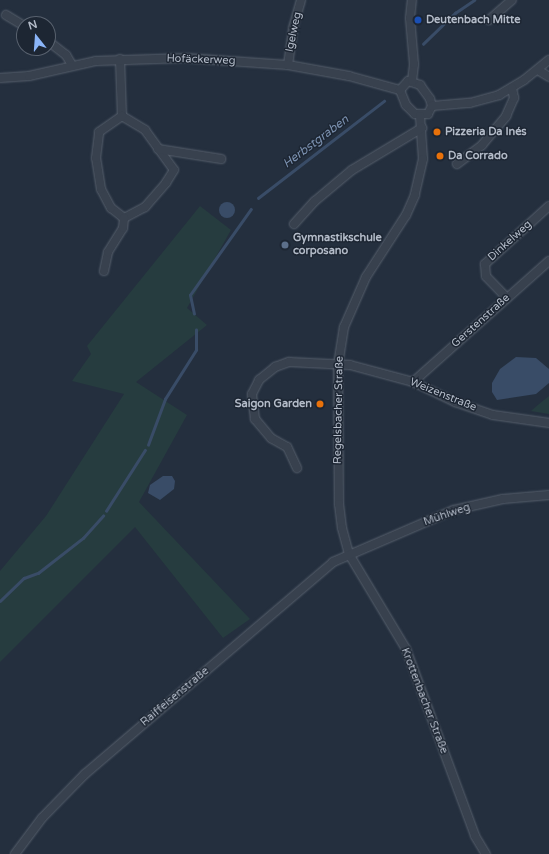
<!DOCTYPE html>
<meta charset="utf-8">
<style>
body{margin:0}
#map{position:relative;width:549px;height:854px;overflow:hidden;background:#242f3e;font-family:"Varela Round",sans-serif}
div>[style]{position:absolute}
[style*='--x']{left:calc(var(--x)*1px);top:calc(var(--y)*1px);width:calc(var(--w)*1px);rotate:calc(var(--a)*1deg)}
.green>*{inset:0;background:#263c3f}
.water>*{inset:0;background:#394c67}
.round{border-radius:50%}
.stream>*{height:2.5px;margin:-1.25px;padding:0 1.25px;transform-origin:1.25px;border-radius:1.25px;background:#394c67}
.roads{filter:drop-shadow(0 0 1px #565f6c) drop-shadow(0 0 1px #565f6c)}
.minor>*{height:8px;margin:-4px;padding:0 4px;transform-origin:4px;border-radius:4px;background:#38414e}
.dots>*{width:11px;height:11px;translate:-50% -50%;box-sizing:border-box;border:2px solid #1d2633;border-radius:50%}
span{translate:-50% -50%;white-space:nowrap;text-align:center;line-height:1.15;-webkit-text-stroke:3px #1d2633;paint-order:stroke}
.poi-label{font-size:11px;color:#b4bcc9;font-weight:700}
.left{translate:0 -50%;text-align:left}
.right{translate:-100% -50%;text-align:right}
.street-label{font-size:11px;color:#b4bcc9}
.water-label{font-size:12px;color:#7c92b1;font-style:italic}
.north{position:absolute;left:16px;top:16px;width:40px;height:40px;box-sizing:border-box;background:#1d2633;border:1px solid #59626f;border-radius:50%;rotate:343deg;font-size:11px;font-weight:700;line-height:16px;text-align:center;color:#b4bcc9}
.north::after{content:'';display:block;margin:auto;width:14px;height:18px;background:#8ab4f8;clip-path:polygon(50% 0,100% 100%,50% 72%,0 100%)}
</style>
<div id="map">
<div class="green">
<i style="clip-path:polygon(200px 206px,231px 230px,187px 308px,207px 325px,136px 382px,187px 415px,139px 502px,250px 619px,223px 638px,135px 527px,0 662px,0 571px,46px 516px,124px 394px,72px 381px,91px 354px,87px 346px)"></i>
<i style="clip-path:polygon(549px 396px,549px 414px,531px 411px,539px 404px)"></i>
</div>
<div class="water">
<i class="round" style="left:219px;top:202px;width:16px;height:16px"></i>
<i style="clip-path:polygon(516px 357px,536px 358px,549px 369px,549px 383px,536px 394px,497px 400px,492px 392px,492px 383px,500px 369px)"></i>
<i style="clip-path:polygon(163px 476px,172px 476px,175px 481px,174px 489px,160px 500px,148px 493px,150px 485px)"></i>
</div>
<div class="stream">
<i style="--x:423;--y:44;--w:45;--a:-44.1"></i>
<i style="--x:455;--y:13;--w:23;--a:-34"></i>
<i style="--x:258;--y:198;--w:159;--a:-37.6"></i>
<i style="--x:194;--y:314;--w:19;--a:-102"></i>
<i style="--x:190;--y:295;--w:105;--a:-54.7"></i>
<i style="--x:148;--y:445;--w:49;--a:-69.7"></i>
<i style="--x:165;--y:399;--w:58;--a:-57.7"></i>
<i style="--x:196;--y:350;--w:20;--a:-90"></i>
<i style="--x:106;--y:511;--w:72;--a:-57.4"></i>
<i style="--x:0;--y:601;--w:33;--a:-44"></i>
<i style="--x:24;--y:578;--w:15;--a:-20"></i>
<i style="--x:38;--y:573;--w:57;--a:-37.9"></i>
<i style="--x:83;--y:538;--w:30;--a:-48"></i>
</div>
<div class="roads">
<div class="minor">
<i style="--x:6;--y:15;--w:21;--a:31"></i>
<i style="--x:489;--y:20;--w:30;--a:-41"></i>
<i style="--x:48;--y:41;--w:23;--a:38"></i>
<i style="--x:66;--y:55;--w:12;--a:59"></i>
<i style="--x:120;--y:59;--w:57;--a:88"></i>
<i style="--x:288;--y:65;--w:37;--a:-82"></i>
<i style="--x:293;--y:28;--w:29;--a:-74"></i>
<i style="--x:538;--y:70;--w:13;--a:32"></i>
<i style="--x:0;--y:78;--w:29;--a:-4"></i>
<i style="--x:29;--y:76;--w:69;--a:-12.6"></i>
<i style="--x:96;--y:61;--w:90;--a:-1.9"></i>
<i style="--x:186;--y:58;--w:102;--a:3.9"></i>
<i style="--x:288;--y:65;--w:62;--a:10.2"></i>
<i style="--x:349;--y:76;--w:53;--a:15.4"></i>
<i style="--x:408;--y:81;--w:13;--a:18"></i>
<i style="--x:420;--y:85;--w:17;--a:54"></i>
<i style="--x:430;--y:99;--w:7;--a:74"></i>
<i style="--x:432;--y:106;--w:9;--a:117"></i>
<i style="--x:428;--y:114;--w:13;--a:180"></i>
<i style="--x:415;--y:114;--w:13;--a:-135"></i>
<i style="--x:406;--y:105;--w:16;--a:-112"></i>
<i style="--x:400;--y:90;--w:12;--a:-48"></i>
<i style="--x:412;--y:81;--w:17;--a:-83"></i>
<i style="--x:414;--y:64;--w:46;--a:-95"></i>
<i style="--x:410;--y:18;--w:18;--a:-84"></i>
<i style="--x:432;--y:106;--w:38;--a:-5"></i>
<i style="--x:470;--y:103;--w:30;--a:-15"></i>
<i style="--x:499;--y:95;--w:29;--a:-31"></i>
<i style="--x:524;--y:80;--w:32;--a:-39"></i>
<i style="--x:122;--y:116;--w:27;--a:31"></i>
<i style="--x:145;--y:130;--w:49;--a:54.1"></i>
<i style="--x:174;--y:170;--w:15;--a:122"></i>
<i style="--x:166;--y:183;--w:32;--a:131"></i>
<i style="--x:145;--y:207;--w:24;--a:152"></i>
<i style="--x:124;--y:218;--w:16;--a:-142"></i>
<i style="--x:111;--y:208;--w:21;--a:-118"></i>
<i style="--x:101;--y:189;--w:31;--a:-99"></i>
<i style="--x:96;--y:158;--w:26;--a:-83"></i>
<i style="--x:99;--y:132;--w:28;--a:-35"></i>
<i style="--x:420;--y:116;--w:43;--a:86"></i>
<i style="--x:423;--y:159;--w:37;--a:103"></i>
<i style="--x:415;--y:195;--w:22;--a:114"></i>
<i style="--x:406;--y:215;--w:74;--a:122.8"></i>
<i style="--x:366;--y:277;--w:55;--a:113.7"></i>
<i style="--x:344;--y:327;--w:38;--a:99"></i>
<i style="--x:338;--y:365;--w:139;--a:89.6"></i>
<i style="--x:339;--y:504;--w:24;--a:83"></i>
<i style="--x:342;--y:528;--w:27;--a:75"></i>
<i style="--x:349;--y:554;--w:111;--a:59"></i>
<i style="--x:406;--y:649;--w:199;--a:69.7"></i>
<i style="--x:475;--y:836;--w:21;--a:59"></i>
<i style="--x:158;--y:149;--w:64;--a:9"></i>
<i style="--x:457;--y:164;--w:31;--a:-37"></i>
<i style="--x:482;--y:145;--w:38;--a:-50"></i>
<i style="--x:506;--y:116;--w:20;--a:-66"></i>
<i style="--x:514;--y:98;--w:10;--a:-101"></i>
<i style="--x:294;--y:224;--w:31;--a:-48"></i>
<i style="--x:315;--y:201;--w:48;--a:-40"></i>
<i style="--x:352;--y:170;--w:82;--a:-31"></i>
<i style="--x:104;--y:271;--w:19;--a:-78"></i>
<i style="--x:108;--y:252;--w:28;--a:-58"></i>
<i style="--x:123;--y:228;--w:10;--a:-84"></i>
<i style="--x:507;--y:298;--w:30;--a:-134"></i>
<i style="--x:486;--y:276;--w:12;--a:-95"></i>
<i style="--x:485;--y:264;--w:86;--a:-42.2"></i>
<i style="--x:413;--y:382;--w:182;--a:-41.7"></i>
<i style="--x:297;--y:468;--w:23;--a:-115"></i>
<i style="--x:287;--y:447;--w:18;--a:-151"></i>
<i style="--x:271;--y:438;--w:25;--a:-130"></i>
<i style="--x:255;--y:419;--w:25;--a:-97"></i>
<i style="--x:252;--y:394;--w:16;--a:-63"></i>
<i style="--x:259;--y:380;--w:21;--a:-39"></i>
<i style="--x:275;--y:367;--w:15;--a:-20"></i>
<i style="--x:289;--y:362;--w:61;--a:2.8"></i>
<i style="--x:350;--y:365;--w:65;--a:15.1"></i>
<i style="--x:413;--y:382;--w:47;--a:25.5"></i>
<i style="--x:455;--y:402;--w:40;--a:18.9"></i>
<i style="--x:493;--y:415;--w:57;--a:8.1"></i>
<i style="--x:15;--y:854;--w:45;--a:-53.1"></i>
<i style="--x:42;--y:818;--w:62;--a:-45.7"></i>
<i style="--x:85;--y:774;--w:326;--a:-40.5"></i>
<i style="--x:333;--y:562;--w:132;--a:-23.3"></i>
<i style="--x:454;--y:510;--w:50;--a:-12.7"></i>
<i style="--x:503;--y:499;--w:46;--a:-5"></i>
</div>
</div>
<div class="dots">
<i style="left:418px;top:20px;background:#1a4fb4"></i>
<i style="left:437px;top:132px;background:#e8710a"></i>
<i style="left:440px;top:156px;background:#e8710a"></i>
<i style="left:285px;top:245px;background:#5c6f8a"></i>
<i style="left:320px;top:404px;background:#e8710a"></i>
</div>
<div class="poi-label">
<span class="left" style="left:426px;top:20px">Deutenbach Mitte</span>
<span class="left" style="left:445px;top:132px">Pizzeria Da Inés</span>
<span class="left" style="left:448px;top:156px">Da Corrado</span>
<span class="left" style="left:293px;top:245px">Gymnastikschule<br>corposano</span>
<span class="right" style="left:312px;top:404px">Saigon Garden</span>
</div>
<div class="street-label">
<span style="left:294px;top:32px;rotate:-78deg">Igelweg</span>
<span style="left:201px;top:60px;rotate:2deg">Hofäckerweg</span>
<span style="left:510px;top:241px;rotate:-42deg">Dinkelweg</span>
<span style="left:481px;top:321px;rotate:-42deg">Gerstenstraße</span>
<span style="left:443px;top:395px;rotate:22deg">Weizenstraße</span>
<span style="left:339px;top:410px;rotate:-89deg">Regelsbacher Straße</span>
<span style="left:447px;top:515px;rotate:-19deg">Mühlweg</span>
<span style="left:175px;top:697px;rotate:-40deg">Raiffeisenstraße</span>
<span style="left:424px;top:701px;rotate:69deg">Krottenbacher Straße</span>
</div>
<div class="water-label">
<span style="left:316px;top:142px;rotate:-37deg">Herbstgraben</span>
</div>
<div class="north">N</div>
</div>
